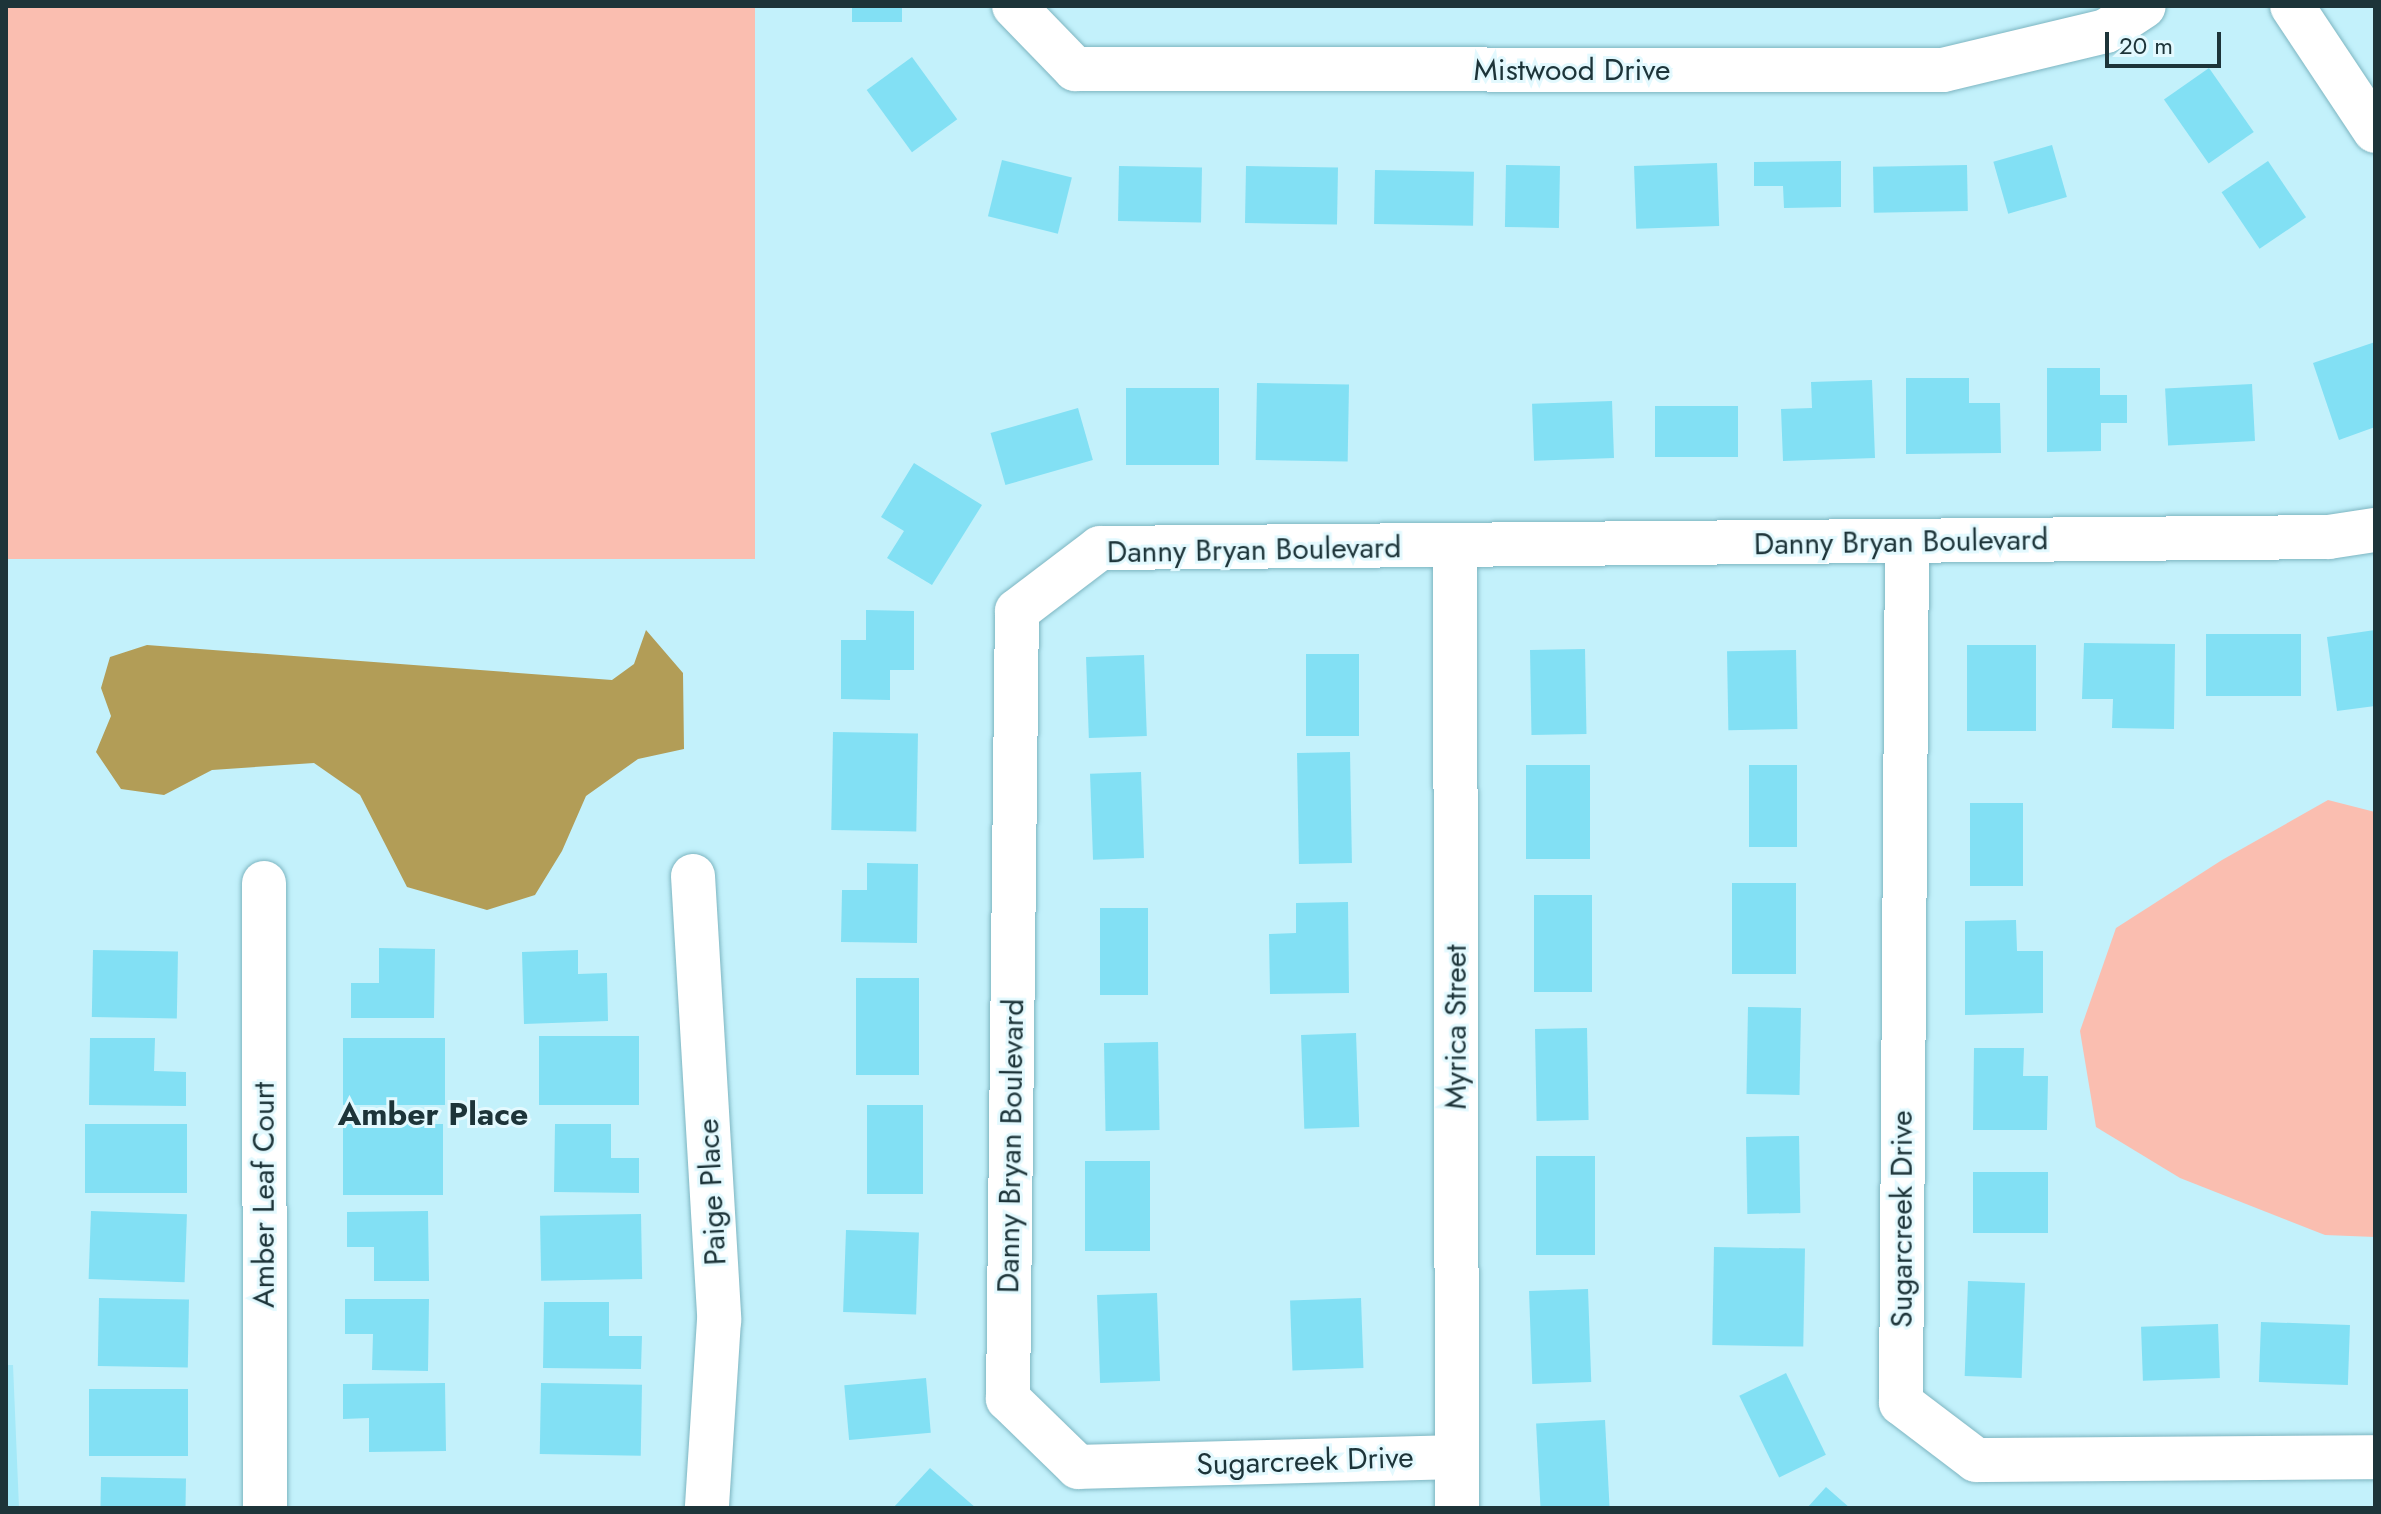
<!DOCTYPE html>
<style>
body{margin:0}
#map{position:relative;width:2381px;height:1514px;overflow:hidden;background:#c3f1fb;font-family:Jost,sans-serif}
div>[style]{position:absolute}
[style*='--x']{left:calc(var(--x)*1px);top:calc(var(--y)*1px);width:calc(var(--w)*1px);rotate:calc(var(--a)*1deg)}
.built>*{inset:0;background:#a5e9f8}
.green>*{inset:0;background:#fabeb0;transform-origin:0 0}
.water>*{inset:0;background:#b29d57}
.building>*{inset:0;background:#82e0f4;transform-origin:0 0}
.roads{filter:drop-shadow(0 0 2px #7db5c1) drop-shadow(0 0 2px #7db5c1)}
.minor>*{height:44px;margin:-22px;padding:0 22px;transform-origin:22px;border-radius:22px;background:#fff}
span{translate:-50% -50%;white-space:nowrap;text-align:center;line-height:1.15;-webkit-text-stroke:6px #e3f9fe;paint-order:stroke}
.street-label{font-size:30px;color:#1d3439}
.neighbourhood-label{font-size:32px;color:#1d3439;font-weight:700}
.frame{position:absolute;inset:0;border:8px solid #1d3439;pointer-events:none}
.scale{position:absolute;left:2105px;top:32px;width:116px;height:36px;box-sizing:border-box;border:4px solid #1d3439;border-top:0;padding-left:10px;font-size:24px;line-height:28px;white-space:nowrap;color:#1d3439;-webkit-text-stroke:6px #e3f9fe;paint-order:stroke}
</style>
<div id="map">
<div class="built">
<i style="clip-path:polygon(6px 1365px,13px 1365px,19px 1508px,6px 1508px)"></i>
</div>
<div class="green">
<i style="left:6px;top:6px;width:749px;height:553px"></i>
<i style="clip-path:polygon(2328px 800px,2375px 812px,2375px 1237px,2325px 1235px,2180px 1178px,2096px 1127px,2080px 1031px,2116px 928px,2222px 860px)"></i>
</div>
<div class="water">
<i style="clip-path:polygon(646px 630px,683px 673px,684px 749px,638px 759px,586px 796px,562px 851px,535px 895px,487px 910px,407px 887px,360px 795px,314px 763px,212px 770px,164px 795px,121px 789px,96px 752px,111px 716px,101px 688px,110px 657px,147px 645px,612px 680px,634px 664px)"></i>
</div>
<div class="building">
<i style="left:852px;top:6px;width:50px;height:16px"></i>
<i style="left:912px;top:57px;width:77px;height:56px;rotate:54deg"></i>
<i style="left:2209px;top:68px;width:78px;height:55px;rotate:55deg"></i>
<i style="left:2052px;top:145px;width:54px;height:61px;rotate:74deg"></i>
<i style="left:1002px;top:160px;width:72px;height:58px;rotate:14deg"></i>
<i style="clip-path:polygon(1841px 161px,1841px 207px,1784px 208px,1783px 186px,1754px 186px,1754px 162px)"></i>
<i style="left:2268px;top:161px;width:68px;height:56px;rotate:56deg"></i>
<i style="left:1717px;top:163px;width:63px;height:83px;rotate:88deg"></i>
<i style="left:1506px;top:165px;width:54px;height:62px;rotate:1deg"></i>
<i style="left:1967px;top:165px;width:46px;height:94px;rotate:89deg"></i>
<i style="left:1119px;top:166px;width:83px;height:55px;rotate:1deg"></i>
<i style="left:1246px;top:166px;width:92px;height:57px;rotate:1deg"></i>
<i style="left:1375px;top:170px;width:99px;height:54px;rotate:1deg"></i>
<i style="clip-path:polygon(2375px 342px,2375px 427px,2339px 440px,2313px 363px)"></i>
<i style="clip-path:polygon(2047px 368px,2100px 368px,2100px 395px,2127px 395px,2127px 423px,2101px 423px,2101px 451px,2047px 452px)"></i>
<i style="clip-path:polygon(1906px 378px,1969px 378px,1969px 403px,2000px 403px,2001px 453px,1906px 454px)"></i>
<i style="clip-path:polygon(1872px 380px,1875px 458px,1783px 461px,1781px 409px,1812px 408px,1811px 382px)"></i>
<i style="left:1257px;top:383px;width:92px;height:77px;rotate:1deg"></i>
<i style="left:2252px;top:384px;width:57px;height:87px;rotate:87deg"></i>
<i style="left:1126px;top:388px;width:93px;height:77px"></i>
<i style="left:1612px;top:401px;width:57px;height:80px;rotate:88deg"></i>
<i style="left:1655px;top:406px;width:83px;height:51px"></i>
<i style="left:1078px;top:408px;width:54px;height:91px;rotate:74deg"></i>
<i style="clip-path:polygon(914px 463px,982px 505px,932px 585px,887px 558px,904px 531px,881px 517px)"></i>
<i style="clip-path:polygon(866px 610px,914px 611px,914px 670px,890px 670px,890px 700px,841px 699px,841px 640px,866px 640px)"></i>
<i style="clip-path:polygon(2375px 630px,2375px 706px,2337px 711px,2327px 637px)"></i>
<i style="left:2206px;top:634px;width:95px;height:62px"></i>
<i style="clip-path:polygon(2084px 643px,2175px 644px,2174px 729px,2112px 728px,2113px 699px,2082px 699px)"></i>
<i style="left:1967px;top:645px;width:69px;height:86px"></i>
<i style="left:1585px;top:649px;width:85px;height:55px;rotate:89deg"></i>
<i style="left:1796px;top:650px;width:79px;height:69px;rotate:89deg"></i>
<i style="left:1306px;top:654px;width:53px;height:82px"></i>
<i style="left:1144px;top:655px;width:81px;height:58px;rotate:88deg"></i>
<i style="left:833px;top:732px;width:85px;height:98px;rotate:1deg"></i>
<i style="left:1350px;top:752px;width:111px;height:53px;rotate:89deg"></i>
<i style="left:1526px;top:765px;width:64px;height:94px"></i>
<i style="left:1797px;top:765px;width:82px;height:48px;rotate:90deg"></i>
<i style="left:1141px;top:772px;width:86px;height:51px;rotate:88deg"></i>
<i style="left:1970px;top:803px;width:53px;height:83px"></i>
<i style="clip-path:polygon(867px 863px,918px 864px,917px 943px,841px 942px,842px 890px,867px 890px)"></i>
<i style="left:1732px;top:883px;width:64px;height:91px"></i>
<i style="left:1534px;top:895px;width:58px;height:97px"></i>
<i style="clip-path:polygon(1348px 902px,1349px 993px,1270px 994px,1269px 934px,1296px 933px,1296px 903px)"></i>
<i style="left:1100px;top:908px;width:48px;height:87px"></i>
<i style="clip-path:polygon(2016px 920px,2017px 951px,2043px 951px,2043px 1013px,1965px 1015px,1965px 921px)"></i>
<i style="clip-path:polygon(379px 948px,435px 949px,434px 1018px,351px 1018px,351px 983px,379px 983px)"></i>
<i style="left:93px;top:950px;width:85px;height:67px;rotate:1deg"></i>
<i style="clip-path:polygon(578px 950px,578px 974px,607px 973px,608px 1021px,524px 1024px,522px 952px)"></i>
<i style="left:856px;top:978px;width:63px;height:97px"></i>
<i style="left:1748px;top:1007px;width:53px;height:87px;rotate:1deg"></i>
<i style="left:1587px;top:1028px;width:92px;height:52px;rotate:89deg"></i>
<i style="left:1356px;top:1033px;width:94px;height:55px;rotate:88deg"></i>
<i style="left:539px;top:1036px;width:100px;height:69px"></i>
<i style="clip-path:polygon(90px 1038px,155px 1038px,154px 1071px,186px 1072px,186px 1106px,89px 1105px)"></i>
<i style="left:445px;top:1038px;width:67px;height:102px;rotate:90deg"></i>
<i style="left:1158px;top:1042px;width:88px;height:54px;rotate:89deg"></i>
<i style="clip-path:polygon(1974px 1048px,2024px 1048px,2023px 1076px,2048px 1076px,2047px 1130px,1973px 1130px)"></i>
<i style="left:867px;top:1105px;width:56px;height:89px"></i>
<i style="left:85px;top:1124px;width:102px;height:69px"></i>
<i style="left:343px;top:1124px;width:100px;height:71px"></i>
<i style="clip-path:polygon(555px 1124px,611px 1124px,611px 1158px,639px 1158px,639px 1193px,554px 1192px)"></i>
<i style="left:1799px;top:1136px;width:77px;height:53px;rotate:89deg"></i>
<i style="left:1536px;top:1156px;width:59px;height:99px"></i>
<i style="left:1085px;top:1161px;width:65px;height:90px"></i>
<i style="left:1973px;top:1172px;width:75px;height:61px"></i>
<i style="left:91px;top:1211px;width:96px;height:68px;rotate:2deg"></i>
<i style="clip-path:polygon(428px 1211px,429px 1281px,374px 1281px,374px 1247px,347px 1247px,347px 1212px)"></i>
<i style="left:641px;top:1214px;width:65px;height:101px;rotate:89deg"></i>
<i style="left:846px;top:1230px;width:73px;height:82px;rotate:2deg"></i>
<i style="left:1714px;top:1247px;width:91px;height:98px;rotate:1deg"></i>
<i style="left:1968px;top:1281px;width:57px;height:95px;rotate:2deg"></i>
<i style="left:1588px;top:1289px;width:93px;height:59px;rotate:88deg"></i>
<i style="left:1157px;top:1293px;width:88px;height:60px;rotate:88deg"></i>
<i style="left:99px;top:1298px;width:90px;height:68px;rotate:1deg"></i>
<i style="left:1361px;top:1298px;width:70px;height:71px;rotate:88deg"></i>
<i style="clip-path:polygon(345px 1299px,429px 1299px,428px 1371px,372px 1370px,373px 1334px,345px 1334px)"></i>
<i style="clip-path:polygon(544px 1302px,609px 1302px,609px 1336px,642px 1336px,641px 1369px,543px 1368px)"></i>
<i style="left:2261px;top:1322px;width:89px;height:60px;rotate:2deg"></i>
<i style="left:2218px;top:1324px;width:54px;height:77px;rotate:88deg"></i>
<i style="left:1786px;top:1373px;width:91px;height:52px;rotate:64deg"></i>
<i style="left:926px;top:1378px;width:55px;height:82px;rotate:85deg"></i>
<i style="clip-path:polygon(445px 1383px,446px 1451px,369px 1452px,369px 1418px,343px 1419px,343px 1384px)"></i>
<i style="left:541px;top:1383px;width:101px;height:71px;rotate:1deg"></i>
<i style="left:89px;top:1389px;width:99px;height:67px"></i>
<i style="left:1605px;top:1420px;width:88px;height:69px;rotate:87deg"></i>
<i style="clip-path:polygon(930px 1468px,976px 1508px,893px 1508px)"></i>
<i style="left:101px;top:1477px;width:85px;height:31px;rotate:1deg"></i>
<i style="clip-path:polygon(1826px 1487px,1850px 1508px,1807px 1508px)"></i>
</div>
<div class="roads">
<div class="minor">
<i style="--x:1014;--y:6;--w:88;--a:45.9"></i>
<i style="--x:1075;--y:69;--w:868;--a:0.07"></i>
<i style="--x:1943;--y:70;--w:168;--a:-13.5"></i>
<i style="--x:2106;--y:31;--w:45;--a:-33.3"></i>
<i style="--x:2292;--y:6;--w:150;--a:56.4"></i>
<i style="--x:1907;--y:542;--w:861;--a:90.4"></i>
<i style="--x:1901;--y:1403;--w:94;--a:37.2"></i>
<i style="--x:1976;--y:1460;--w:399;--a:-0.4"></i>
<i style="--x:1455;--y:547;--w:961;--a:89.88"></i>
<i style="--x:693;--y:876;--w:445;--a:86.6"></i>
<i style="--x:719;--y:1320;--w:188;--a:93.7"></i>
<i style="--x:264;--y:883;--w:625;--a:89.91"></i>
<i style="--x:1456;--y:1457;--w:378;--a:178.5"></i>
<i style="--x:1078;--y:1467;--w:98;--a:-135.8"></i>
<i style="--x:1008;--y:1399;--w:788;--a:-89.35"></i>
<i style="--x:1017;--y:611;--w:104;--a:-37.2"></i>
<i style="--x:1100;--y:548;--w:1229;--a:-0.51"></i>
<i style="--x:2329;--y:537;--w:47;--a:-8.7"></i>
</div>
</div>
<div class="street-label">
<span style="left:1572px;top:70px">Mistwood Drive</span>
<span style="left:1901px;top:542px;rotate:-1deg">Danny Bryan Boulevard</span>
<span style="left:1254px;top:550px;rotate:-1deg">Danny Bryan Boulevard</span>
<span style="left:1456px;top:1027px;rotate:-90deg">Myrica Street</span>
<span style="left:1011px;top:1146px;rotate:-89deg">Danny Bryan Boulevard</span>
<span style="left:712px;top:1192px;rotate:-93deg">Paige Place</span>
<span style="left:264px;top:1195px;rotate:-90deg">Amber Leaf Court</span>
<span style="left:1902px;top:1219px;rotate:-90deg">Sugarcreek Drive</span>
<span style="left:1305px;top:1461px;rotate:-2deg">Sugarcreek Drive</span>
</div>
<div class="neighbourhood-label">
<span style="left:433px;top:1114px">Amber Place</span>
</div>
<div class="frame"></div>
<div class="scale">20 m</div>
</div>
